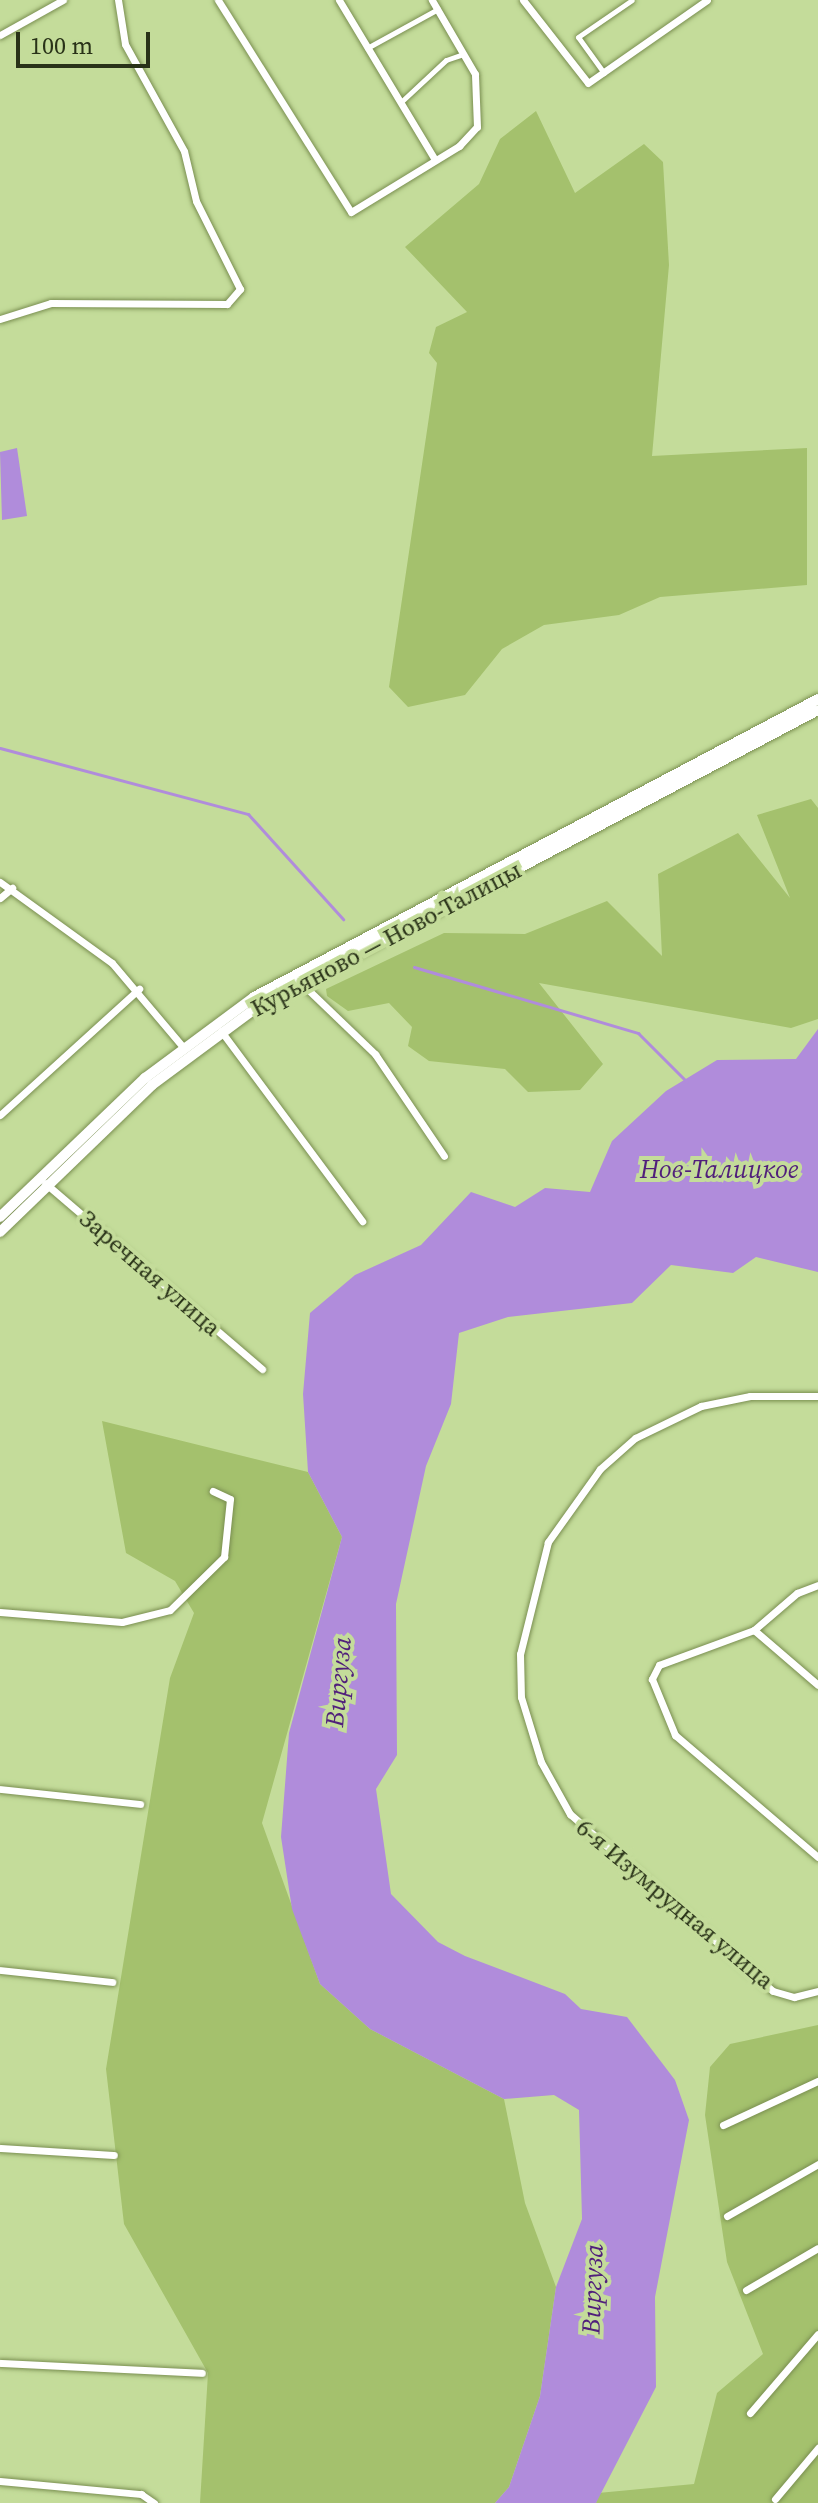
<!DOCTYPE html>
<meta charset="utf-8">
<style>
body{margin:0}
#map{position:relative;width:818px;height:2503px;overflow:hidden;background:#c4dc9a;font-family:"Source Serif 4",serif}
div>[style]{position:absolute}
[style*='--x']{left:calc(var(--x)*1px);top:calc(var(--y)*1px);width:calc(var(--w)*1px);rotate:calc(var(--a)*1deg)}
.green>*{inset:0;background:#a4c16d}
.water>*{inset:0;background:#b08cdb}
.stream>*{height:3px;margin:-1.5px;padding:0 1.5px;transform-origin:1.5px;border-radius:1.5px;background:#b08cdb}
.roads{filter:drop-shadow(0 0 2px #7a8f51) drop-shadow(0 0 2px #7a8f51)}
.pedestrian>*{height:5px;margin:-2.5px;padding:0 2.5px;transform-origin:2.5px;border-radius:2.5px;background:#fff}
.minor>*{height:7px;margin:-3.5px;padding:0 3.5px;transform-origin:3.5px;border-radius:3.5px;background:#fff}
.secondary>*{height:10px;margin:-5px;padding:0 5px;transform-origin:5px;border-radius:5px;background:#fff}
span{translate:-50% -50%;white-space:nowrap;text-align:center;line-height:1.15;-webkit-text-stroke:8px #c4dc9a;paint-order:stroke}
.street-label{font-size:24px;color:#293218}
.water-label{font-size:26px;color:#501f7b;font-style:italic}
.scale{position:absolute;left:16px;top:32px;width:134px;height:36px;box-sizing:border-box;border:4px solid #293218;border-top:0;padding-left:10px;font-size:24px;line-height:28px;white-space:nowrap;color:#293218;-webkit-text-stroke:6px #c4dc9a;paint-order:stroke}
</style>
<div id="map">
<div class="green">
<i style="clip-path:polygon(536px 111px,575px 193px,644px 144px,663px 162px,669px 265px,652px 456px,807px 448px,807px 585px,660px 597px,619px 615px,544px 625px,502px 649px,465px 695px,408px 707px,389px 687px,437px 363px,429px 353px,436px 327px,467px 312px,405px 247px,479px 184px,500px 139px)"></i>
<i style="clip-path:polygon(811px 799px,818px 808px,818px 1019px,791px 1028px,539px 983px,603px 1064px,580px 1090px,528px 1092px,505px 1069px,429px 1061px,408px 1046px,412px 1027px,389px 1003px,348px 1011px,327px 996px,326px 989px,444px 933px,525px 934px,607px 901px,662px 956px,658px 874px,738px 833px,790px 898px,757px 815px)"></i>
<i style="clip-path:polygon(102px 1421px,308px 1472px,342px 1537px,262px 1823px,320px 1984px,370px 2029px,504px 2099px,525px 2203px,556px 2287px,540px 2396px,509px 2487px,495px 2503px,200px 2503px,208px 2373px,124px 2224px,106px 2069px,170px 1678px,194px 1613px,175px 1581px,126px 1553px)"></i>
<i style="clip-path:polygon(818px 2025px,818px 2503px,596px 2503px,598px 2493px,694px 2484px,717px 2393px,763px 2354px,727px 2262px,705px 2115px,710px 2067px,730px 2044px)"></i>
</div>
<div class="water">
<i style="clip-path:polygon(17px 448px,27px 516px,2px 520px,0 452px)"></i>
<i style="clip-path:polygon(818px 1029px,818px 1272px,756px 1257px,733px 1273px,671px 1265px,632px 1303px,508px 1317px,459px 1333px,451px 1404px,426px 1466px,396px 1604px,397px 1755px,376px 1789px,391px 1894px,438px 1942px,465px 1956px,565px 1994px,581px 2009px,627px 2017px,675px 2080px,689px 2120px,655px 2297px,656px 2387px,596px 2503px,495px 2503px,509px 2487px,540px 2396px,556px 2287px,582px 2219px,579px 2110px,554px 2095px,504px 2099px,370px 2029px,320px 1984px,292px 1909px,281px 1837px,289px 1733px,342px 1537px,308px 1472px,303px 1394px,310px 1313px,355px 1275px,421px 1245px,471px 1192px,515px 1207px,545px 1188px,590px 1192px,612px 1141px,666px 1091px,717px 1060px,796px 1059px)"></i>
</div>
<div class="stream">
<i style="--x:0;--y:748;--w:257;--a:14.9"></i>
<i style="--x:248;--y:814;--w:142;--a:47.9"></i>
<i style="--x:414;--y:967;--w:234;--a:16.4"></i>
<i style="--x:638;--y:1033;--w:69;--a:45"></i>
</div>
<div class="roads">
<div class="pedestrian">
<i style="--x:367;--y:48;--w:81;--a:-28.8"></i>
<i style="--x:604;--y:73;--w:44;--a:-125.8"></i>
<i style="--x:578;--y:37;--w:65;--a:-34.4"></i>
<i style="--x:402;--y:101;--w:60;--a:-43"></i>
<i style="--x:446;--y:60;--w:18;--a:-19"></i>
</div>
<div class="minor">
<i style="--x:218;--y:0;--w:250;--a:57.9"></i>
<i style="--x:351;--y:212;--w:127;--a:-31.4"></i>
<i style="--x:459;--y:146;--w:26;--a:-47"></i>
<i style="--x:477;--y:127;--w:53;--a:-92.2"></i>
<i style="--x:475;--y:74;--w:86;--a:-120.2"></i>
<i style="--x:339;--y:0;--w:184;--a:59"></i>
<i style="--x:523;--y:0;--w:105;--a:51.9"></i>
<i style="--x:588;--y:83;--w:145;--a:-34.9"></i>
<i style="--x:0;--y:35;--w:72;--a:-29.1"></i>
<i style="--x:0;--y:319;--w:53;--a:-17.4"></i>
<i style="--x:51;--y:303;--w:176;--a:0.3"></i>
<i style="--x:227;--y:304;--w:20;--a:-49"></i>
<i style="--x:240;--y:289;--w:98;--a:-116.6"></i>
<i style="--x:196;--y:201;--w:51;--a:-103.5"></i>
<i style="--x:184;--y:151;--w:122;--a:-118.9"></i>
<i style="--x:125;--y:44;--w:45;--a:-99"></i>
<i style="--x:0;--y:882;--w:138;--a:35.9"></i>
<i style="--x:112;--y:963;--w:110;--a:49.8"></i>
<i style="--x:0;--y:898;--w:16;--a:-40"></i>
<i style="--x:301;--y:983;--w:103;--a:43.8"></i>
<i style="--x:375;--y:1054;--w:123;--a:55.9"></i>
<i style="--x:221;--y:1031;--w:237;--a:53.4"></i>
<i style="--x:0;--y:1115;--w:188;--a:-42.2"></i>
<i style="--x:45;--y:1183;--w:286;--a:40.6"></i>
<i style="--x:818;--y:1396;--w:68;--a:180"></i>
<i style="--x:750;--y:1396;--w:50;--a:168.5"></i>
<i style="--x:701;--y:1406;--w:73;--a:154.1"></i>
<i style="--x:635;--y:1438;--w:47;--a:138.5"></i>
<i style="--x:600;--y:1469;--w:90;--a:125.5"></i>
<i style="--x:548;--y:1542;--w:115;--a:104"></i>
<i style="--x:520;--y:1654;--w:43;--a:88.7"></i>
<i style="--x:521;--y:1697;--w:68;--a:72.9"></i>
<i style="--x:541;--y:1762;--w:60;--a:60.9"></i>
<i style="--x:570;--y:1814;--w:269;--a:41.1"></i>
<i style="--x:773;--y:1991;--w:22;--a:16"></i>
<i style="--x:794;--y:1997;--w:25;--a:-14"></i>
<i style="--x:818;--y:1585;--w:22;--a:159"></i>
<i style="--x:797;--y:1593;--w:57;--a:139.3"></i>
<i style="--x:754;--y:1630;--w:101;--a:159.8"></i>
<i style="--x:659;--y:1665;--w:16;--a:117"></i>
<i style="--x:652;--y:1679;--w:61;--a:67.7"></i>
<i style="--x:675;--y:1735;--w:188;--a:40.5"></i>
<i style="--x:0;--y:1612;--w:122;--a:4.7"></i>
<i style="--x:122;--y:1622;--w:49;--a:-14"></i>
<i style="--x:170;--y:1610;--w:76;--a:-44.5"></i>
<i style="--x:224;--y:1557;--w:58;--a:-84.1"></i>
<i style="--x:230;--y:1499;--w:19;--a:-155"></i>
<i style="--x:754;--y:1630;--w:84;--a:40.7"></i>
<i style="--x:0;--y:1789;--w:141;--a:6.1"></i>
<i style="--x:0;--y:1970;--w:113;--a:6.1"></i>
<i style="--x:723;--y:2125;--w:105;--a:-24.9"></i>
<i style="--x:0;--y:2148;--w:114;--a:3.5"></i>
<i style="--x:727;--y:2216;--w:105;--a:-29.7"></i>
<i style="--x:746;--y:2290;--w:83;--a:-30.3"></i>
<i style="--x:0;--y:2363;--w:202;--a:2.8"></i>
<i style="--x:750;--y:2413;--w:104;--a:-49.3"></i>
<i style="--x:0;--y:2481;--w:142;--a:5.3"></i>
<i style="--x:141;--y:2494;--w:16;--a:35"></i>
<i style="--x:775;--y:2499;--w:67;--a:-49.9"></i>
</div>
<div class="secondary">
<i style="--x:0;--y:1217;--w:201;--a:-43.8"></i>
<i style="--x:145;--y:1078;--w:136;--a:-36.6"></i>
<i style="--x:254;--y:997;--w:638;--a:-27.85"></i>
<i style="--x:0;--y:1232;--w:211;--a:-44"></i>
<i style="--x:152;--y:1085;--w:134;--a:-36.5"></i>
<i style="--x:260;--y:1005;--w:631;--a:-27.86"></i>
</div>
</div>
<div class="street-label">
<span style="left:386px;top:939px;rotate:-28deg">Курьяново — Ново-Талицы</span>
<span style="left:150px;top:1273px;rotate:41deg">Заречная улица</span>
<span style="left:675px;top:1904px;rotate:40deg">6-я Изумрудная улица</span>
</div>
<div class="water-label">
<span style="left:719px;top:1170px">Нов-Талицкое</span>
<span style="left:339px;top:1682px;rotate:-85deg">Виргуза</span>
<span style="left:593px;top:2289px;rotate:-88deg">Виргуза</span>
</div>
<div class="scale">100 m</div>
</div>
